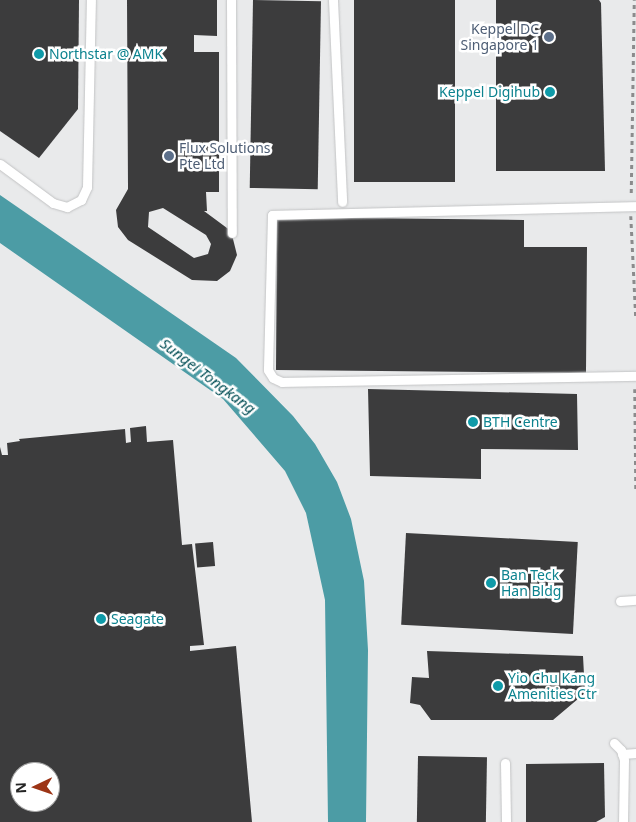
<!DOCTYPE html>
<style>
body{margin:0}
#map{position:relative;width:636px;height:822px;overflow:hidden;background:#e9eaeb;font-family:"Noto Sans",sans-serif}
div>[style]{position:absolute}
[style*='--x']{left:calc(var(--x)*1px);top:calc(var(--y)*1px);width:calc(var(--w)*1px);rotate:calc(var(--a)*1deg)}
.water>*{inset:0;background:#4c9ca5}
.building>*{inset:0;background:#3c3c3d;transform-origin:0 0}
.path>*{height:2.5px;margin-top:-1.25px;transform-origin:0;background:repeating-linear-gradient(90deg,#8b8b8c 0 4px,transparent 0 8px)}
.roads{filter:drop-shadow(0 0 1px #c2c3c4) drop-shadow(0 0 1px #c2c3c4)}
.lane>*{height:9px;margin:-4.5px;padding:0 4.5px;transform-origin:4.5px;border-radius:4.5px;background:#fff}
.dots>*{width:14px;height:14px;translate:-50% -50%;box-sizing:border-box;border:2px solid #fff;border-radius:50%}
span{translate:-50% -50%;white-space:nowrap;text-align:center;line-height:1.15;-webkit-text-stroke:5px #fff;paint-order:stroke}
.service-label{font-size:14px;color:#4e5e75}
.right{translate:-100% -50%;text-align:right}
.left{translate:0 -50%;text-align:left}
.culture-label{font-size:14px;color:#0d838f}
.water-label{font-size:15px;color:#004d54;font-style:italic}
.north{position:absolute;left:10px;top:762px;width:50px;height:50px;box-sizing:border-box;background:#fff;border:1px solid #a7a7a7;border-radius:50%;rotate:267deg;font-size:14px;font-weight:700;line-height:20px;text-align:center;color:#242424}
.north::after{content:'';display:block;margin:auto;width:18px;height:22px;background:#9c3416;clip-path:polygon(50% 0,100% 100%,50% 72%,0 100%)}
</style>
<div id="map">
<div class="water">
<i style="clip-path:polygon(0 195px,236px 358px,293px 416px,315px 444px,337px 482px,351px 519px,364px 581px,368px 650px,366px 822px,328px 822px,325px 600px,306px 513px,285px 471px,223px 399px,0 243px)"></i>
</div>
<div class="building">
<i style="clip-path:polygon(0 0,79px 0,78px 109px,39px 158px,0 131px)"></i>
<i style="clip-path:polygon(evenodd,127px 0,217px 0,217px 36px,194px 35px,194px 52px,219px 52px,219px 192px,206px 192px,207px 211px,204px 211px,231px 231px,237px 255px,230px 271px,217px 281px,192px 280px,128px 240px,118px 227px,116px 210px,128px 189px,127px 0,163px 208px,206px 235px,211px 244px,208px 254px,194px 258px,148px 227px,149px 212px,163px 208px)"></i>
<i style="left:253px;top:0;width:68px;height:188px;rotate:1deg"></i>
<i style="left:354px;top:0;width:101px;height:182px"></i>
<i style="clip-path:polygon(496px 0,599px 0,601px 3px,605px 171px,496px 171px)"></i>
<i style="clip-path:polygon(277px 217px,524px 220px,524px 247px,587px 247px,586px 373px,276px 370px)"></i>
<i style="clip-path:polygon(368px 389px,577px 394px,578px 450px,481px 449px,481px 479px,370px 476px)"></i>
<i style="clip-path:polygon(evenodd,146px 426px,147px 442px,173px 440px,182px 545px,192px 544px,204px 645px,190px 646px,190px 651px,236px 646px,252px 822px,0 822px,0 447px,2px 455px,8px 455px,7px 443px,20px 441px,19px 439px,125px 429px,126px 443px,131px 442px,130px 428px,146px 426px,20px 772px,50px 772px,50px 802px,20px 802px,20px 772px)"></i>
<i style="left:406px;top:533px;width:172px;height:92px;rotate:3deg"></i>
<i style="left:213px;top:542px;width:24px;height:18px;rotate:85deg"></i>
<i style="clip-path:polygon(427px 651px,583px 656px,585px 693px,553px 720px,431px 720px,420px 705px,410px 703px,412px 677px,429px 678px)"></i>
<i style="left:418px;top:756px;width:69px;height:66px;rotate:1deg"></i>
<i style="clip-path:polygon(604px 763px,605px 817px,596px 822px,526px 822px,526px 764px)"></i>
</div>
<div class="path">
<i style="--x:631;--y:193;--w:193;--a:-89.1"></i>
<i style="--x:631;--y:216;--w:102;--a:87.2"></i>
<i style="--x:635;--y:389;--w:102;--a:89.4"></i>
</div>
<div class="roads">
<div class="lane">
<i style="--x:231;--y:0;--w:233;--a:89.8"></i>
<i style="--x:333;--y:0;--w:202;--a:87.4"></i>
<i style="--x:0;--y:164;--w:66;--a:36.3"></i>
<i style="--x:53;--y:203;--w:15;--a:16"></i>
<i style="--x:67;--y:207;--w:16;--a:-27"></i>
<i style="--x:81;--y:200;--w:14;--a:-65"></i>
<i style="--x:87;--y:187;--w:187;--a:-88.8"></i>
<i style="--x:636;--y:206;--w:364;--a:178.6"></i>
<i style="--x:272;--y:215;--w:155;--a:91.5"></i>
<i style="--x:268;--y:370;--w:9;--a:58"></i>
<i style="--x:273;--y:378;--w:10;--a:24"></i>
<i style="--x:282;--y:382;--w:354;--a:-1"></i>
<i style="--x:620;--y:601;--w:16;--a:-4"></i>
<i style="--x:614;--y:743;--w:10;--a:45"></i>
<i style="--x:621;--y:750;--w:10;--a:73"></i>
<i style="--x:624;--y:760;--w:62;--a:90.9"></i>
<i style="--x:622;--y:754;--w:14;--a:-4"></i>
<i style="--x:505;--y:763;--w:59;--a:89"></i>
</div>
</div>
<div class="dots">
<i style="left:549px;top:37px;background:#5c6f8a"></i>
<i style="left:39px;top:54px;background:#0f9aa8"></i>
<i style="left:550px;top:92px;background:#0f9aa8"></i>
<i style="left:169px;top:156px;background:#5c6f8a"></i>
<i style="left:473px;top:422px;background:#0f9aa8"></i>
<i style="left:491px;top:583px;background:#0f9aa8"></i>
<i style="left:101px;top:619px;background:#0f9aa8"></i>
<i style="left:498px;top:686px;background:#0f9aa8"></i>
</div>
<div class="service-label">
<span class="right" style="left:539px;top:37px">Keppel DC<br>Singapore 1</span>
<span class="left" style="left:179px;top:156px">Flux Solutions<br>Pte Ltd</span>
</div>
<div class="culture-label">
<span class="left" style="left:49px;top:54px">Northstar @ AMK</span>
<span class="right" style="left:540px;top:92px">Keppel Digihub</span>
<span class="left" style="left:483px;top:422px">BTH Centre</span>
<span class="left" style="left:501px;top:583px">Ban Teck<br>Han Bldg</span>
<span class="left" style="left:111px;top:619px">Seagate</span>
<span class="left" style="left:508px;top:686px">Yio Chu Kang<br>Amenities Ctr</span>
</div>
<div class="water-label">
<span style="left:208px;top:376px;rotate:37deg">Sungei Tongkang</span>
</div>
<div class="north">N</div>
</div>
